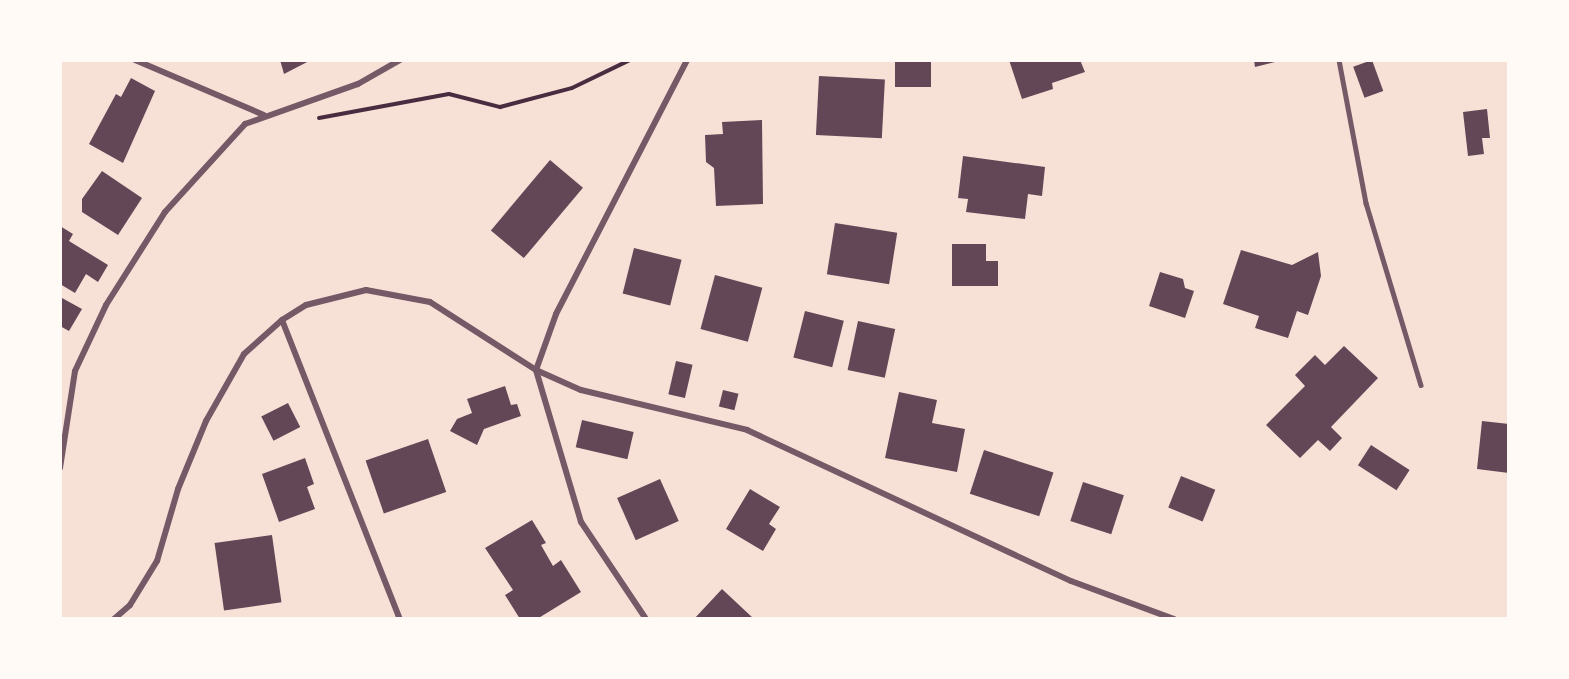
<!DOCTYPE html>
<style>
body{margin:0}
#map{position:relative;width:1569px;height:679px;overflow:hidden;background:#f7e1d7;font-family:"Sofia Sans Condensed",sans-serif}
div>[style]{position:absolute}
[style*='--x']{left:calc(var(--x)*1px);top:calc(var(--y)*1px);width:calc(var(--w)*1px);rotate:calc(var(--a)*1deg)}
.building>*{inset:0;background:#644757;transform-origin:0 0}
.path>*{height:4px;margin:-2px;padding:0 2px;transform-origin:2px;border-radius:2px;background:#4a2c40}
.service>*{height:4.5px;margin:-2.25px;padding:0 2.25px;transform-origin:2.25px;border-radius:2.25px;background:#755966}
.minor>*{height:6px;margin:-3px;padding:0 3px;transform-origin:3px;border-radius:3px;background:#755966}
span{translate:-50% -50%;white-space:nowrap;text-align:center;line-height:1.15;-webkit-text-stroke:6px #fffaf5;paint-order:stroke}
.frame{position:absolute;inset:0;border:62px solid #fffaf5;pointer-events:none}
</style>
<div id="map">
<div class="building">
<i style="clip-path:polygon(280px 60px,311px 60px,284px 74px)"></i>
<i style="left:895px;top:60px;width:36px;height:27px"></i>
<i style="clip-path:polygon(1009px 60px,1080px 60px,1085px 72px,1052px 83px,1053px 89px,1022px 99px)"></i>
<i style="clip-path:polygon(1254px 60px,1279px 60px,1279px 61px,1255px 67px)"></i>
<i style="left:1372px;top:60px;width:33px;height:20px;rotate:70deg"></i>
<i style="left:819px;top:76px;width:66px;height:59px;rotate:3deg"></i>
<i style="clip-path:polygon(131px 78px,155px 91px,123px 163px,89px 144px,116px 94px,121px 97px)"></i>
<i style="clip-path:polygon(1487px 109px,1490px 138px,1482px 138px,1484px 154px,1468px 156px,1463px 112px)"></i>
<i style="clip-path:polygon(762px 120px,763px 204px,716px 206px,714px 168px,706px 162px,705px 135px,723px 134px,722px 122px)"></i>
<i style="clip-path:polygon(963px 156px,1045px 167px,1042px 196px,1028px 194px,1025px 219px,966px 212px,968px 199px,958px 198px)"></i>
<i style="left:550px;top:160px;width:43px;height:92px;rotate:40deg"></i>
<i style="clip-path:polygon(102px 171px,142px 198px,118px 235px,82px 212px,82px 199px)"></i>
<i style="left:835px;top:223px;width:63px;height:52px;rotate:9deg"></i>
<i style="clip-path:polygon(60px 226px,73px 234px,69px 241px,108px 265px,98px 282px,86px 274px,75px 293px,60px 284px)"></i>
<i style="clip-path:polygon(952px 244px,986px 244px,986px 261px,998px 261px,998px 286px,952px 286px)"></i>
<i style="left:634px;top:248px;width:49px;height:47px;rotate:14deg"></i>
<i style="clip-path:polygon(1241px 250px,1292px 265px,1318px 252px,1321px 276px,1308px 315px,1297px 311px,1288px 338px,1255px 328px,1259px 316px,1223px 304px)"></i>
<i style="clip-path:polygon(1160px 272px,1183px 279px,1185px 288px,1194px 291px,1185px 318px,1149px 306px)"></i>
<i style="left:715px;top:275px;width:49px;height:56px;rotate:15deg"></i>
<i style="clip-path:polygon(62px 298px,82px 309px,69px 331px,60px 326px)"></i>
<i style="left:805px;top:311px;width:40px;height:48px;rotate:14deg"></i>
<i style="left:858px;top:321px;width:38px;height:50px;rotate:12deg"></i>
<i style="clip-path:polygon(1344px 346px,1378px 378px,1331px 427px,1342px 438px,1330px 451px,1318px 440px,1300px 458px,1266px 425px,1305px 386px,1295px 375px,1315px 355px,1325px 365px)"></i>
<i style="left:676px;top:361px;width:17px;height:34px;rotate:13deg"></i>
<i style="clip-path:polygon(505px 386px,511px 405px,517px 404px,521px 416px,484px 429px,477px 445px,450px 431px,457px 419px,472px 413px,467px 399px)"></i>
<i style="left:723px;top:390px;width:16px;height:17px;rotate:14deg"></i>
<i style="clip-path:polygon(899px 392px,937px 400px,932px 423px,965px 429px,957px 472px,885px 458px)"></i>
<i style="left:288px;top:403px;width:27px;height:30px;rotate:63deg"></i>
<i style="left:582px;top:420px;width:53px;height:28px;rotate:13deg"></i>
<i style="clip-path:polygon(1482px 421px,1509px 424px,1509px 473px,1477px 469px)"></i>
<i style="left:428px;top:439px;width:56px;height:66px;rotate:71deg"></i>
<i style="left:1371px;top:445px;width:46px;height:24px;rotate:33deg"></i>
<i style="left:984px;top:450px;width:73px;height:46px;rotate:18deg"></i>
<i style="clip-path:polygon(305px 458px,314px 484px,307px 487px,315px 509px,279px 522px,262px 474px)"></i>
<i style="left:1181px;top:476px;width:37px;height:34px;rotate:22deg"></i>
<i style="left:660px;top:479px;width:46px;height:47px;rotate:66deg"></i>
<i style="left:1083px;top:482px;width:43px;height:41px;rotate:18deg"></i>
<i style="clip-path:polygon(750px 489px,780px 507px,769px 524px,776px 529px,763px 551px,726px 529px)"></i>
<i style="clip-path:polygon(532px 520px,546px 543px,541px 545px,553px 566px,561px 560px,581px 592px,537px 619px,520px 619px,505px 595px,513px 590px,485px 548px)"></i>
<i style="left:272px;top:535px;width:68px;height:58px;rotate:82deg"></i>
<i style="clip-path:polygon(722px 589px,754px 619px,694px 619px)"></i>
</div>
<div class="path">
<i style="--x:319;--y:118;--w:132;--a:-10.5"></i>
<i style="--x:449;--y:94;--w:53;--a:14.3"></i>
<i style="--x:500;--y:107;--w:74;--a:-14.8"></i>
<i style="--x:572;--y:88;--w:64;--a:-25.8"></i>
</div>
<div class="service">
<i style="--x:1339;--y:60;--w:146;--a:79.3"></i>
<i style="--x:1366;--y:203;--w:190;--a:73.2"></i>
</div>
<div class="minor">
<i style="--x:135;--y:60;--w:140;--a:23.1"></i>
<i style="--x:282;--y:320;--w:321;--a:68.5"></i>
<i style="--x:60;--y:468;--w:98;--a:-81.2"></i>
<i style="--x:75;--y:371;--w:73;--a:-64.8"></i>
<i style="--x:106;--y:305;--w:110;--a:-57.6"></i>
<i style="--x:165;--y:212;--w:119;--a:-47.7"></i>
<i style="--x:245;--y:124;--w:120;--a:-19.5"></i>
<i style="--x:358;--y:84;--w:48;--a:-29.7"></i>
<i style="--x:114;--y:619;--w:21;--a:-41"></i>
<i style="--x:130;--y:605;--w:52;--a:-58.5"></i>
<i style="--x:157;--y:561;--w:75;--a:-73.7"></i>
<i style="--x:178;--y:489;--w:74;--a:-67.6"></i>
<i style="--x:206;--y:421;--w:77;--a:-60.4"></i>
<i style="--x:244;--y:354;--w:51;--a:-41.8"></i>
<i style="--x:282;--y:320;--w:28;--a:-32"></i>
<i style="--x:306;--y:305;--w:62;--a:-14"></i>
<i style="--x:366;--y:290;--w:65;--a:10.6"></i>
<i style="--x:430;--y:302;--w:126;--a:32.7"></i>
<i style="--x:536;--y:370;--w:49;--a:24"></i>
<i style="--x:581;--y:390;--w:171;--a:13.5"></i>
<i style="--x:747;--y:430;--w:357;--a:25"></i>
<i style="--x:1071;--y:581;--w:110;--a:20.3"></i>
<i style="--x:646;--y:619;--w:117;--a:-123.8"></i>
<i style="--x:581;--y:522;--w:159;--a:-106.5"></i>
<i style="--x:536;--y:370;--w:59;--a:-70.3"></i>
<i style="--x:556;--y:314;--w:286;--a:-62.7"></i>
</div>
<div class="frame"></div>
</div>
